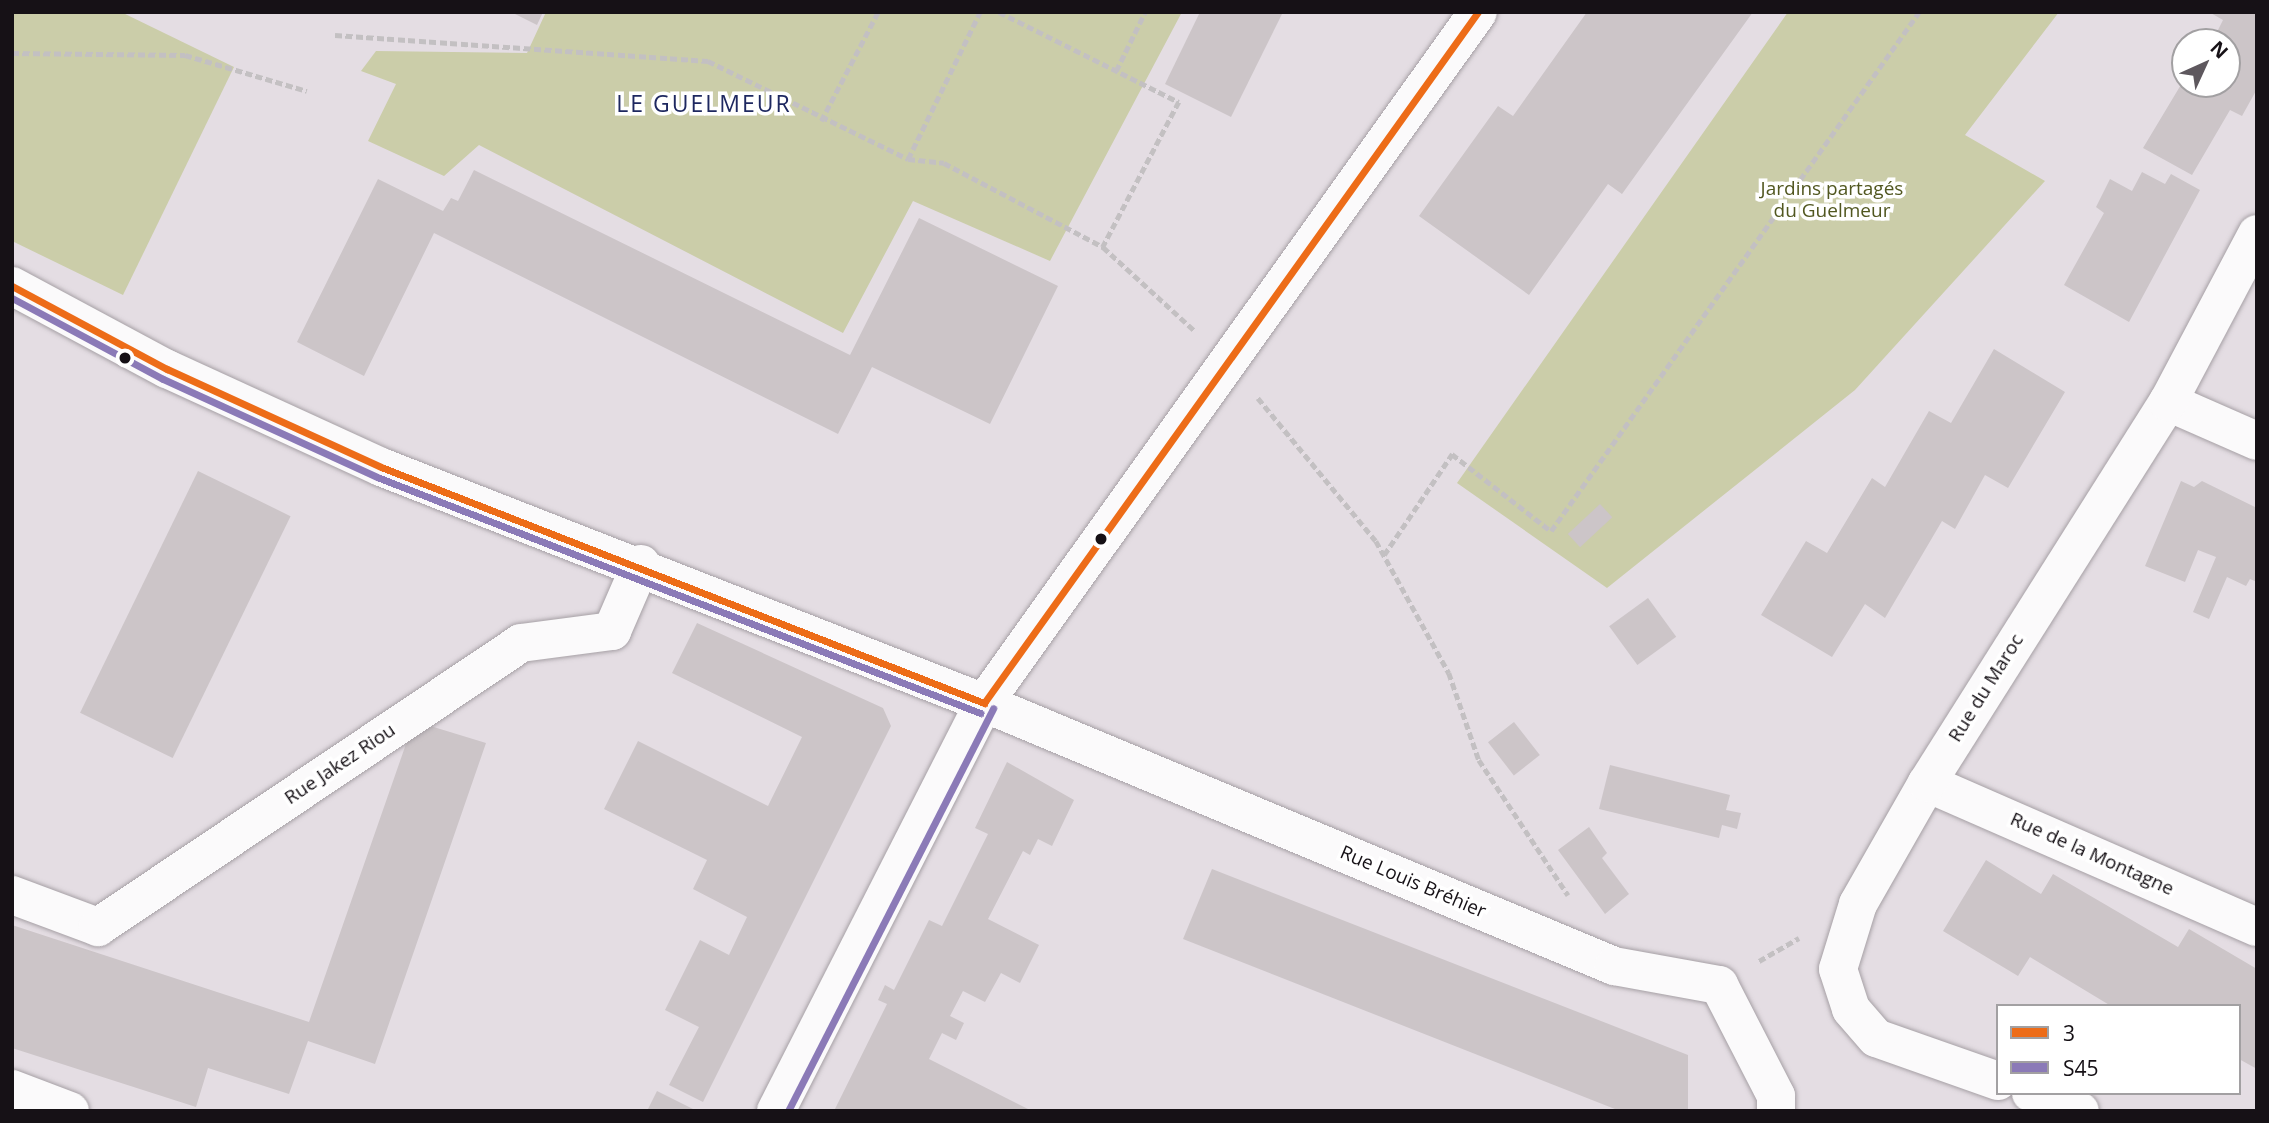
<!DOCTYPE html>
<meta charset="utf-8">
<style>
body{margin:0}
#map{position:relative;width:2269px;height:1123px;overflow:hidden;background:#e4dde3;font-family:"Open Sans",sans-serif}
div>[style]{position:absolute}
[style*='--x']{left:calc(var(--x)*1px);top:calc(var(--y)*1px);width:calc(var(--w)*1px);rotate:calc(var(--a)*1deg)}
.green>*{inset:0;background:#cbcda9}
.building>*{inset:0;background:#ccc5c8;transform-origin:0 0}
.path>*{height:4.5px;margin-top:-2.25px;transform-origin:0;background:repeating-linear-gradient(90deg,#c3c0c2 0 7px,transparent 0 10.5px)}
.roads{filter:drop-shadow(0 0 2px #a6a0a5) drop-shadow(0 0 2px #a6a0a5)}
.minor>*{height:38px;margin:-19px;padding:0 19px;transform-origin:19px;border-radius:19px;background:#fbfafb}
.bus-1>*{height:7px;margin:-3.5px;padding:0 3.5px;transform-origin:3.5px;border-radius:3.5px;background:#ed6c18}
.bus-2>*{height:7px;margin:-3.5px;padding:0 3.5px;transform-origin:3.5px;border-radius:3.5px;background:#8b7ab7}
.dots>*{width:19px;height:19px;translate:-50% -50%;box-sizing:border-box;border:4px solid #fff;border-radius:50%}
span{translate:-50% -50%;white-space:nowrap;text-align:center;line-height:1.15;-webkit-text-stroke:7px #fff;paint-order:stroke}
.park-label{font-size:19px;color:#515720}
.street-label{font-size:19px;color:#161116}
.quarter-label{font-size:23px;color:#1e2860;letter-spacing:2px}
.frame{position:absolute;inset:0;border:14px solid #161116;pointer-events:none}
.legend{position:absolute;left:1996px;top:1004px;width:245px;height:91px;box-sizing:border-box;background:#fff;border:2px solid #a2a0a2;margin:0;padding:9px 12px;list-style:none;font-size:21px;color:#161116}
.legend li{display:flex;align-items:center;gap:14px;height:35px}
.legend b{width:35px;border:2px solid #a2a0a2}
.north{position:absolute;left:2171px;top:28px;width:70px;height:70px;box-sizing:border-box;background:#fff;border:2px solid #a2a0a2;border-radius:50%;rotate:45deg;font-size:19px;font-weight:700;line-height:28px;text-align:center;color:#161116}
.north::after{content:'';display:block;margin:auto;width:24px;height:32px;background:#5e585e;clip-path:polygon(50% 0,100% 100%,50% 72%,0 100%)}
</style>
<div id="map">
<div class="green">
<i style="clip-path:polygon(12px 12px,121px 12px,234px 67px,123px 295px,12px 241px)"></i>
<i style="clip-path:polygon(546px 12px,1182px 12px,1050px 261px,913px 201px,843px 333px,479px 145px,444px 176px,368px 141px,396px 84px,361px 71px,376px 51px,527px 53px)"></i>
<i style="clip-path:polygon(1788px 12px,2059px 12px,1965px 135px,2045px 181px,1855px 390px,1607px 588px,1457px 483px)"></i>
</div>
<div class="building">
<i style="clip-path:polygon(511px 12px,543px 12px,537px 25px)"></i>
<i style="clip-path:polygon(1200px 12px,1283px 12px,1231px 117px,1165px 84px)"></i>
<i style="clip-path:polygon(1587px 12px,1753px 12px,1622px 194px,1608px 184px,1529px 295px,1419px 216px,1498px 106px,1513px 116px)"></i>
<i style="clip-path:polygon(2209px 12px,2257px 12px,2257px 89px,2242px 116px,2230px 110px,2192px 175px,2143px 148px,2182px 83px,2227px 84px,2227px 42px,2212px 42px,2223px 20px)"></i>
<i style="clip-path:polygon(474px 170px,850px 355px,919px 218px,1058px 286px,990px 424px,872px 367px,838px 434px,434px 233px,364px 376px,297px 342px,378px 179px,443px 211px,451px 198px,458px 201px)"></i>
<i style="clip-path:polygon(2142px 172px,2165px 184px,2171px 174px,2200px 190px,2129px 322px,2064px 285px,2104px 213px,2096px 207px,2110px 179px,2132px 191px)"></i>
<i style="clip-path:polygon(1994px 349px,2065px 392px,2008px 488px,1985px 475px,1955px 529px,1942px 521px,1885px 618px,1865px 604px,1832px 657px,1761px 615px,1806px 541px,1827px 553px,1872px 478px,1885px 487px,1929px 411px,1951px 423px)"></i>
<i style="left:198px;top:471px;width:103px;height:269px;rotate:26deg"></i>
<i style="clip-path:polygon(2181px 481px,2194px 487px,2202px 481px,2257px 508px,2257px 582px,2250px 579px,2246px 586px,2227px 577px,2209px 619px,2193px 612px,2216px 557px,2198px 550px,2185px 582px,2145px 566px)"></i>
<i style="left:1600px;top:504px;width:18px;height:44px;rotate:47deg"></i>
<i style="left:1648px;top:598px;width:48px;height:48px;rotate:54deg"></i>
<i style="clip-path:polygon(697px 623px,883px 708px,891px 726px,703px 1102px,669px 1085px,699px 1027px,665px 1010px,700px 940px,729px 955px,747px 917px,693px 889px,707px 860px,604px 809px,638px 741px,768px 806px,802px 737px,672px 673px)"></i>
<i style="clip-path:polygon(414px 721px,486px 743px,375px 1064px,308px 1041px,289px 1094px,208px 1068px,196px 1107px,12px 1048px,12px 925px,309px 1022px)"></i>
<i style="left:1514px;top:722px;width:42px;height:33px;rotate:52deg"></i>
<i style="clip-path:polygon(1007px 762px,1074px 800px,1052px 846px,1038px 839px,1030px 855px,1023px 851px,988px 919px,1039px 945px,1020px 983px,1001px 973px,985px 1002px,963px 991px,950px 1016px,964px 1023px,956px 1040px,942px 1033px,929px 1059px,1032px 1111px,834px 1111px,887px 1004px,878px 1000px,885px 985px,894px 990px,929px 920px,942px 926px,988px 834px,975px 828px)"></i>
<i style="clip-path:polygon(1610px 765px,1730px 795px,1726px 810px,1741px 813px,1737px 829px,1722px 825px,1719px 838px,1599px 809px)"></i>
<i style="clip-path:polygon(1589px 827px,1607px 853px,1602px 858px,1629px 894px,1605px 914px,1558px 850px)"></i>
<i style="clip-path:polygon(1986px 860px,2041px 894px,2053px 874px,2178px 947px,2189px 929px,2257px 969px,2257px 1069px,2239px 1059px,2239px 1006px,2111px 1006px,2030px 957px,2018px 976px,1943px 931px)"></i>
<i style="clip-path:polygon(1212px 869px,1688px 1055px,1688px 1111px,1620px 1111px,1183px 939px)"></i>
<i style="clip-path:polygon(657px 1091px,697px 1111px,647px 1111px)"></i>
</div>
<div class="path">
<i style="--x:999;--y:12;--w:201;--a:26.6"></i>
<i style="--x:1179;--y:102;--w:164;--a:117.7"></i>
<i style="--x:335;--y:35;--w:374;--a:4"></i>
<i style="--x:708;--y:61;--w:223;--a:26.1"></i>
<i style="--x:908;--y:159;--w:36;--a:6"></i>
<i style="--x:944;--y:163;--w:180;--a:27.8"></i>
<i style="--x:1103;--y:247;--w:125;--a:42.4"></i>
<i style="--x:12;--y:53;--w:173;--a:0.7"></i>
<i style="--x:185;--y:55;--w:127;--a:16.4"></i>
<i style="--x:1116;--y:71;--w:66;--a:-63.8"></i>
<i style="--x:821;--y:121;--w:123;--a:-62.4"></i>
<i style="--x:908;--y:159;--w:164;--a:-63.9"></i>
<i style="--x:1258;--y:398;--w:185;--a:50.5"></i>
<i style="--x:1376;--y:541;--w:151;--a:61.1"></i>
<i style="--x:1449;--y:673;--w:92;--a:71"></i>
<i style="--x:1479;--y:760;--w:162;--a:56.6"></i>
<i style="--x:1384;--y:555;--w:122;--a:-56"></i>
<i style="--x:1452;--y:454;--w:125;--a:37.9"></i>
<i style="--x:1551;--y:531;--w:636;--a:-54.66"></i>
<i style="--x:1759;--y:961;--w:46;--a:-29.9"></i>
</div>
<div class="roads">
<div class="minor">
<i style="--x:12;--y:286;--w:176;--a:28.2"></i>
<i style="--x:167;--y:369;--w:235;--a:24.6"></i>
<i style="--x:381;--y:467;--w:648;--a:21.37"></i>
<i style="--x:984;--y:703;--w:683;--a:22.66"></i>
<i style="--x:1614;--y:966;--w:107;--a:10.3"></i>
<i style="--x:1719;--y:985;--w:125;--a:62.8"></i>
<i style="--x:1776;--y:1096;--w:15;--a:90"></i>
<i style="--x:2168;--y:402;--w:97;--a:23.7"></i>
<i style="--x:1927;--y:783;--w:360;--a:23.6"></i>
<i style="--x:12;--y:895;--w:92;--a:20.4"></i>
<i style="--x:98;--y:927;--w:509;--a:-33.88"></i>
<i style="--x:521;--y:643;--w:92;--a:-7.5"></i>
<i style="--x:612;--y:631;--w:73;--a:-66.6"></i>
<i style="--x:1998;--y:1081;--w:129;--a:-160.6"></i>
<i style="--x:1876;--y:1038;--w:38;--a:-131"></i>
<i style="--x:1851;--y:1009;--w:42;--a:-108"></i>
<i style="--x:1838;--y:969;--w:68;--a:-72.9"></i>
<i style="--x:1858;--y:904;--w:139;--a:-60.3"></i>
<i style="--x:1927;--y:783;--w:451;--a:-57.7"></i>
<i style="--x:2168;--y:402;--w:190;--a:-62.1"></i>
<i style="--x:12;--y:1089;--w:62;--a:20.8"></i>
<i style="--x:2031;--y:1093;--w:52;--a:20.2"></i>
<i style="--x:776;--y:1111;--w:458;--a:-63"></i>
<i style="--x:984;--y:703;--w:849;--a:-54.44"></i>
</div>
</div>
<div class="bus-1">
<i style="--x:12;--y:286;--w:176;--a:28.2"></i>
<i style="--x:167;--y:369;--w:235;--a:24.6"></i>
<i style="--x:381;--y:467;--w:648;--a:21.37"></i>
<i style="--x:984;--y:703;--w:849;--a:-54.44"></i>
</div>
<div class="bus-2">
<i style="--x:12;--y:298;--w:171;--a:28.2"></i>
<i style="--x:163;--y:379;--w:235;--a:24.6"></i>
<i style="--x:377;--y:477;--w:648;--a:21.37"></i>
<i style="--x:788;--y:1111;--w:452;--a:-63"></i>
</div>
<div class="dots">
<i style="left:125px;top:358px;background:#161116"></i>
<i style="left:1101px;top:539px;background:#161116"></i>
</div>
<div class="park-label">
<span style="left:1832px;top:200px">Jardins partagés<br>du Guelmeur</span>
</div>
<div class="street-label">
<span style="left:1986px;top:688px;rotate:-58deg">Rue du Maroc</span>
<span style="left:340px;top:764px;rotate:-34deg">Rue Jakez Riou</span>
<span style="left:2092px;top:854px;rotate:24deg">Rue de la Montagne</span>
<span style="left:1413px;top:882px;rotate:23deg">Rue Louis Bréhier</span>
</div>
<div class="quarter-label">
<span style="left:704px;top:103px">LE GUELMEUR</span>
</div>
<div class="frame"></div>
<ul class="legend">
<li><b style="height:9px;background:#ed6c18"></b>3</li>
<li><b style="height:9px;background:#8b7ab7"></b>S45</li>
</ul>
<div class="north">N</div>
</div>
